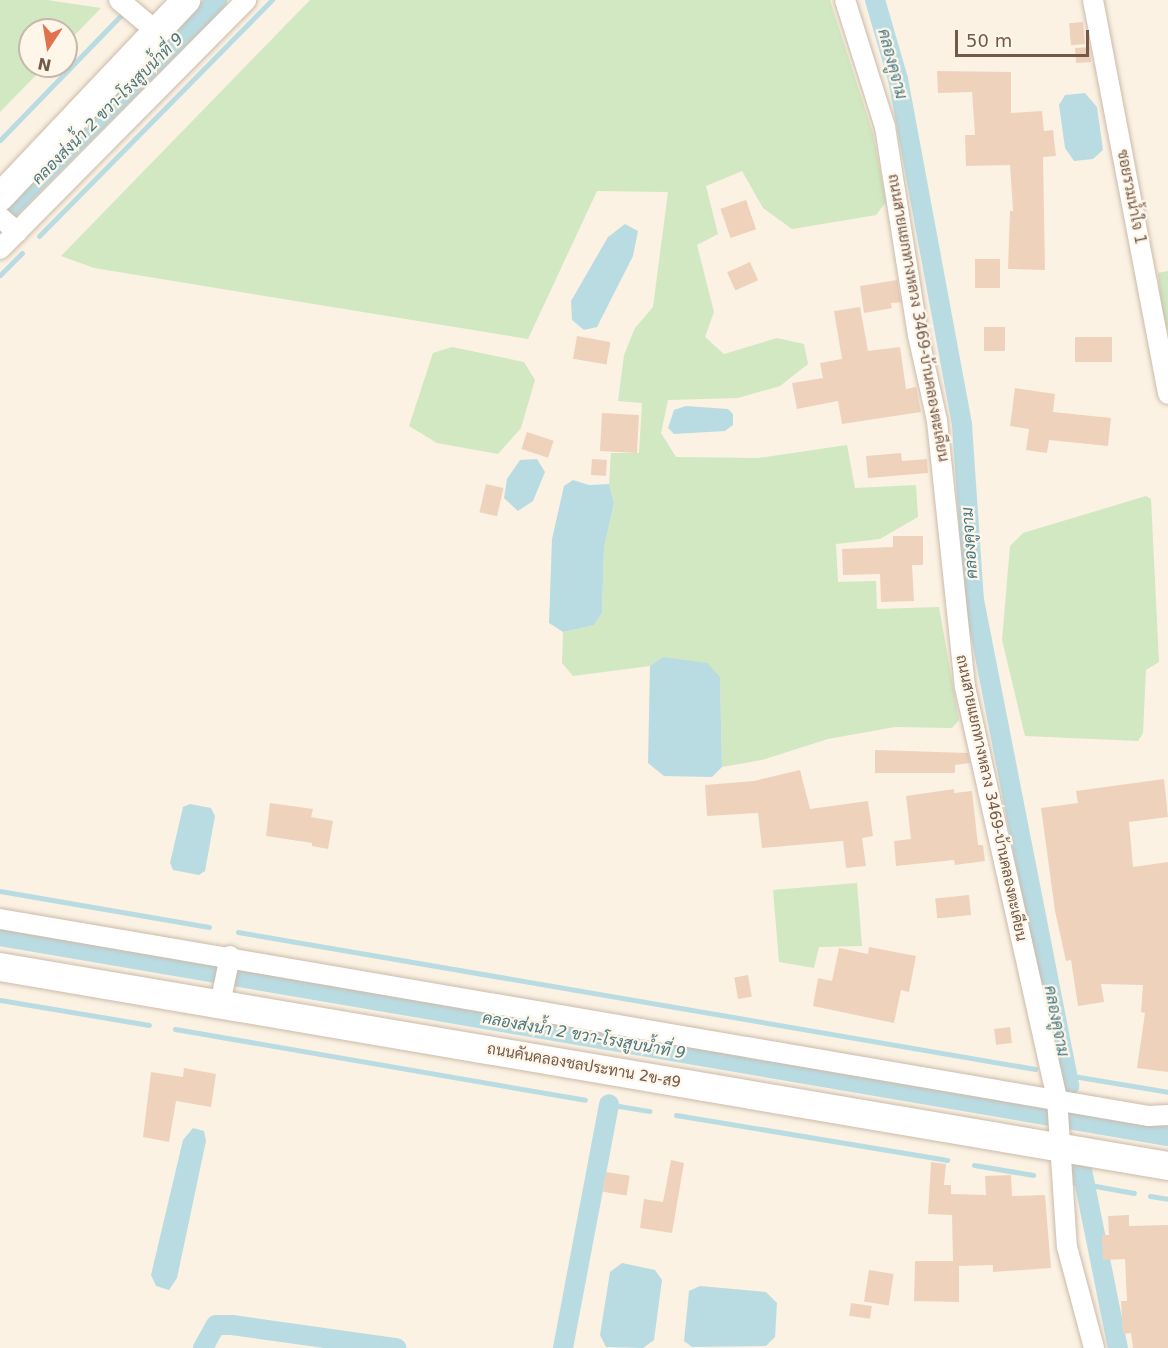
<!DOCTYPE html>
<meta charset="utf-8">
<style>
body{margin:0}
#map{position:relative;width:1168px;height:1348px;overflow:hidden;background:#fbf2e3;font-family:"DejaVu Sans",Sarabun,sans-serif}
div>[style]{position:absolute}
[style*='--x']{left:calc(var(--x)*1px);top:calc(var(--y)*1px);width:calc(var(--w)*1px);rotate:calc(var(--a)*1deg)}
.green>*{inset:0;background:#d1e8c2}
.water>*{inset:0;background:#b9dce3}
.stream>*{height:5px;margin:-2.5px;padding:0 2.5px;transform-origin:2.5px;border-radius:2.5px;background:#b9dce3}
.canal>*{height:20px;margin:-10px;padding:0 10px;transform-origin:10px;border-radius:10px;background:#b9dce3}
.building>*{inset:0;background:#efd2bc;transform-origin:0 0}
.roads{filter:drop-shadow(0 0 2px #ccbaaa) drop-shadow(0 0 2px #ccbaaa)}
.street>*{height:20px;margin:-10px;padding:0 10px;transform-origin:10px;border-radius:10px;background:#fff}
.secondary>*{height:28px;margin:-14px;padding:0 14px;transform-origin:14px;border-radius:14px;background:#fff}
span{translate:-50% -50%;white-space:nowrap;text-align:center;line-height:1.15;-webkit-text-stroke:4.5px #fef6e9;paint-order:stroke}
.street-label{font-size:15px;color:#72594a}
.water-label{font-size:16px;color:#467884;font-style:italic}
.north{position:absolute;left:18px;top:18px;width:60px;height:60px;box-sizing:border-box;background:#fef6e9;border:2px solid #c6b7a9;border-radius:50%;rotate:192deg;font-size:16px;font-weight:700;line-height:24px;text-align:center;color:#72594a}
.north::after{content:'';display:block;margin:auto;width:21px;height:27px;background:#e0724e;clip-path:polygon(50% 0,100% 100%,50% 72%,0 100%)}
.scale{position:absolute;left:955px;top:30px;width:134px;height:27px;box-sizing:border-box;border:3px solid #72594a;border-top:0;padding-left:8px;font-size:18px;line-height:21px;white-space:nowrap;color:#72594a;-webkit-text-stroke:4px #fef6e9;paint-order:stroke}
</style>
<div id="map">
<div class="green">
<i style="clip-path:polygon(0 0,47px 0,101px 8px,66px 44px,66px 30px,30px 30px,30px 66px,45px 66px,0 112px)"></i>
<i style="clip-path:polygon(310px 0,830px 0,873px 133px,886px 202px,876px 215px,792px 229px,763px 208px,742px 171px,706px 186px,718px 234px,697px 245px,714px 312px,705px 337px,724px 354px,777px 338px,804px 344px,808px 364px,780px 386px,738px 398px,668px 400px,661px 433px,676px 457px,758px 458px,847px 445px,855px 488px,916px 485px,918px 517px,880px 539px,836px 544px,838px 582px,876px 581px,877px 609px,939px 607px,959px 720px,952px 728px,895px 727px,828px 739px,762px 760px,722px 767px,720px 677px,663px 657px,650px 666px,573px 676px,562px 663px,563px 632px,594px 625px,602px 613px,604px 548px,614px 503px,609px 484px,611px 453px,639px 453px,642px 403px,618px 401px,624px 355px,635px 328px,653px 307px,668px 192px,597px 191px,528px 339px,94px 268px,61px 256px)"></i>
<i style="clip-path:polygon(1168px 271px,1168px 329px,1163px 329px,1158px 273px)"></i>
<i style="clip-path:polygon(452px 347px,524px 362px,535px 380px,521px 428px,498px 454px,437px 443px,409px 426px,433px 353px)"></i>
<i style="clip-path:polygon(1146px 496px,1151px 499px,1159px 662px,1146px 670px,1143px 733px,1138px 741px,1025px 736px,1002px 640px,1010px 546px,1023px 533px)"></i>
<i style="clip-path:polygon(857px 883px,862px 946px,819px 947px,814px 968px,779px 962px,773px 890px)"></i>
</div>
<div class="water">
<i style="clip-path:polygon(1085px 93px,1097px 107px,1103px 150px,1093px 159px,1074px 161px,1065px 148px,1059px 105px,1065px 95px)"></i>
<i style="clip-path:polygon(625px 224px,638px 231px,633px 256px,597px 327px,584px 330px,572px 320px,571px 301px,608px 237px)"></i>
<i style="clip-path:polygon(686px 406px,728px 409px,733px 414px,733px 425px,725px 431px,674px 434px,668px 428px,674px 410px)"></i>
<i style="clip-path:polygon(537px 459px,545px 472px,533px 501px,518px 511px,504px 498px,507px 479px,520px 460px)"></i>
<i style="clip-path:polygon(573px 480px,589px 485px,609px 484px,614px 503px,604px 548px,602px 613px,594px 625px,563px 632px,549px 623px,552px 539px,564px 486px)"></i>
<i style="clip-path:polygon(663px 657px,707px 663px,720px 677px,722px 767px,712px 777px,664px 776px,648px 763px,650px 666px)"></i>
<i style="clip-path:polygon(190px 804px,211px 808px,215px 816px,205px 871px,199px 875px,173px 870px,170px 863px,183px 807px)"></i>
<i style="clip-path:polygon(193px 1128px,204px 1131px,206px 1141px,177px 1278px,169px 1290px,156px 1286px,151px 1275px,183px 1140px)"></i>
<i style="clip-path:polygon(622px 1263px,655px 1270px,662px 1280px,654px 1340px,643px 1348px,606px 1347px,600px 1335px,610px 1272px)"></i>
<i style="clip-path:polygon(700px 1286px,766px 1292px,777px 1303px,775px 1337px,766px 1346px,692px 1347px,684px 1341px,689px 1291px)"></i>
</div>
<div class="stream">
<i style="--x:0;--y:140;--w:178;--a:-45.9"></i>
<i style="--x:39;--y:236;--w:332;--a:-45.4"></i>
<i style="--x:0;--y:275;--w:31;--a:-45"></i>
<i style="--x:0;--y:891;--w:212;--a:9.8"></i>
<i style="--x:238;--y:932;--w:809;--a:9.75"></i>
<i style="--x:0;--y:1000;--w:151;--a:9.5"></i>
<i style="--x:175;--y:1029;--w:416;--a:9.8"></i>
<i style="--x:1055;--y:1073;--w:115;--a:9.5"></i>
<i style="--x:607;--y:1104;--w:43;--a:9.5"></i>
<i style="--x:676;--y:1115;--w:275;--a:9.4"></i>
<i style="--x:974;--y:1165;--w:60;--a:9.6"></i>
<i style="--x:1068;--y:1181;--w:67;--a:10.3"></i>
<i style="--x:1150;--y:1196;--w:18;--a:9"></i>
</div>
<div class="canal">
<i style="--x:875;--y:0;--w:82;--a:73.8"></i>
<i style="--x:898;--y:79;--w:352;--a:79.5"></i>
<i style="--x:962;--y:425;--w:175;--a:86.1"></i>
<i style="--x:974;--y:600;--w:495;--a:78.9"></i>
<i style="--x:0;--y:218;--w:308;--a:-45.1"></i>
<i style="--x:0;--y:936;--w:1185;--a:9.72"></i>
<i style="--x:1082;--y:1170;--w:182;--a:78.6"></i>
<i style="--x:203;--y:1348;--w:26;--a:-61"></i>
<i style="--x:216;--y:1325;--w:16;--a:0"></i>
<i style="--x:232;--y:1325;--w:166;--a:8"></i>
<i style="--x:563;--y:1348;--w:248;--a:-79.3"></i>
</div>
<div class="building">
<i style="left:1083px;top:22px;width:22px;height:14px;rotate:85deg"></i>
<i style="left:1090px;top:47px;width:15px;height:15px;rotate:86deg"></i>
<i style="clip-path:polygon(937px 71px,1011px 72px,1011px 113px,1042px 111px,1044px 131px,1053px 130px,1056px 156px,1043px 157px,1045px 270px,1008px 269px,1010px 211px,1013px 211px,1010px 165px,966px 166px,965px 135px,975px 135px,972px 92px,938px 93px)"></i>
<i style="left:746px;top:200px;width:31px;height:27px;rotate:71deg"></i>
<i style="left:975px;top:259px;width:25px;height:29px"></i>
<i style="left:750px;top:262px;width:20px;height:25px;rotate:66deg"></i>
<i style="clip-path:polygon(897px 280px,901px 302px,891px 303px,892px 308px,864px 313px,860px 286px)"></i>
<i style="clip-path:polygon(860px 307px,868px 351px,900px 347px,906px 389px,916px 387px,921px 412px,842px 424px,838px 401px,797px 409px,792px 383px,823px 378px,820px 363px,842px 359px,834px 311px)"></i>
<i style="left:984px;top:327px;width:21px;height:24px"></i>
<i style="left:577px;top:336px;width:34px;height:23px;rotate:10deg"></i>
<i style="left:1075px;top:337px;width:37px;height:25px"></i>
<i style="clip-path:polygon(1015px 388px,1055px 394px,1053px 412px,1111px 418px,1108px 446px,1049px 440px,1047px 453px,1026px 450px,1029px 429px,1010px 426px)"></i>
<i style="left:602px;top:413px;width:37px;height:38px;rotate:3deg"></i>
<i style="left:527px;top:432px;width:28px;height:18px;rotate:18deg"></i>
<i style="clip-path:polygon(901px 453px,902px 461px,927px 459px,928px 473px,868px 478px,866px 456px)"></i>
<i style="left:592px;top:459px;width:15px;height:16px;rotate:4deg"></i>
<i style="left:486px;top:484px;width:18px;height:29px;rotate:13deg"></i>
<i style="clip-path:polygon(893px 536px,923px 536px,923px 565px,912px 565px,914px 601px,881px 602px,880px 574px,843px 575px,842px 549px,893px 547px)"></i>
<i style="clip-path:polygon(875px 750px,968px 753px,970px 763px,955px 765px,955px 773px,875px 773px)"></i>
<i style="clip-path:polygon(800px 770px,810px 809px,868px 801px,873px 836px,862px 838px,866px 866px,846px 868px,843px 841px,762px 848px,758px 813px,707px 816px,705px 785px,754px 781px)"></i>
<i style="clip-path:polygon(1164px 779px,1168px 817px,1129px 822px,1133px 867px,1168px 862px,1168px 1072px,1137px 1068px,1145px 1013px,1141px 1012px,1143px 985px,1101px 984px,1104px 1002px,1078px 1006px,1071px 960px,1066px 961px,1055px 911px,1041px 808px,1078px 803px,1076px 791px)"></i>
<i style="clip-path:polygon(954px 789px,954px 793px,972px 791px,978px 845px,983px 845px,985px 861px,955px 865px,954px 860px,896px 866px,894px 841px,911px 839px,906px 796px)"></i>
<i style="clip-path:polygon(270px 803px,313px 809px,311px 817px,333px 821px,328px 849px,312px 846px,312px 843px,266px 836px)"></i>
<i style="left:969px;top:895px;width:20px;height:34px;rotate:84deg"></i>
<i style="clip-path:polygon(869px 947px,916px 956px,909px 992px,901px 990px,894px 1023px,813px 1006px,818px 978px,832px 981px,839px 948px,868px 954px)"></i>
<i style="left:748px;top:975px;width:22px;height:14px;rotate:80deg"></i>
<i style="left:1010px;top:1027px;width:16px;height:16px;rotate:83deg"></i>
<i style="clip-path:polygon(184px 1068px,216px 1074px,211px 1107px,176px 1101px,169px 1142px,143px 1137px,151px 1072px,183px 1077px)"></i>
<i style="clip-path:polygon(671px 1160px,684px 1163px,672px 1233px,640px 1228px,644px 1199px,663px 1202px)"></i>
<i style="clip-path:polygon(931px 1162px,946px 1164px,944px 1185px,951px 1185px,951px 1194px,986px 1195px,985px 1176px,1011px 1175px,1012px 1196px,1045px 1195px,1051px 1268px,993px 1272px,993px 1265px,959px 1266px,959px 1302px,914px 1301px,915px 1261px,953px 1261px,952px 1215px,928px 1214px)"></i>
<i style="left:606px;top:1172px;width:24px;height:20px;rotate:9deg"></i>
<i style="clip-path:polygon(1129px 1215px,1129px 1226px,1168px 1225px,1168px 1348px,1133px 1348px,1131px 1333px,1123px 1334px,1121px 1301px,1127px 1301px,1125px 1259px,1103px 1260px,1102px 1235px,1109px 1235px,1108px 1216px)"></i>
<i style="left:869px;top:1270px;width:25px;height:32px;rotate:9deg"></i>
<i style="left:851px;top:1303px;width:21px;height:13px;rotate:8deg"></i>
</div>
<div class="roads">
<div class="street">
<i style="--x:119;--y:0;--w:48;--a:40"></i>
<i style="--x:845;--y:0;--w:133;--a:72.5"></i>
<i style="--x:885;--y:127;--w:211;--a:81"></i>
<i style="--x:918;--y:335;--w:88;--a:77.5"></i>
<i style="--x:937;--y:421;--w:267;--a:84"></i>
<i style="--x:965;--y:687;--w:421;--a:77.4"></i>
<i style="--x:1057;--y:1098;--w:149;--a:86.2"></i>
<i style="--x:1067;--y:1247;--w:105;--a:75"></i>
<i style="--x:1093;--y:0;--w:401;--a:79.2"></i>
<i style="--x:0;--y:217;--w:23;--a:41"></i>
<i style="--x:0;--y:249;--w:350;--a:-45.3"></i>
<i style="--x:0;--y:919;--w:1166;--a:9.73"></i>
<i style="--x:1149;--y:1116;--w:19;--a:-3"></i>
<i style="--x:220;--y:1004;--w:49;--a:-78.2"></i>
</div>
<div class="secondary">
<i style="--x:0;--y:197;--w:271;--a:-46.6"></i>
<i style="--x:0;--y:967;--w:1185;--a:9.67"></i>
</div>
</div>
<div class="street-label">
<span style="left:1131px;top:197px;rotate:79deg">ซอยรวมน้ำใจ 1</span>
<span style="left:918px;top:318px;rotate:80deg">ถนนสายแยกทางหลวง 3469-บ้านคลองตะเคียน</span>
<span style="left:991px;top:798px;rotate:78deg">ถนนสายแยกทางหลวง 3469-บ้านคลองตะเคียน</span>
<span style="left:584px;top:1066px;rotate:10deg">ถนนคันคลองชลประทาน 2ข-ส9</span>
</div>
<div class="water-label">
<span style="left:892px;top:64px;rotate:75deg">คลองคูจาม</span>
<span style="left:108px;top:109px;rotate:-45deg">คลองส่งน้ำ 2 ขวา-โรงสูบน้ำที่ 9</span>
<span style="left:970px;top:543px;rotate:-94deg">คลองคูจาม</span>
<span style="left:1056px;top:1021px;rotate:79deg">คลองคูจาม</span>
<span style="left:584px;top:1036px;rotate:10deg">คลองส่งน้ำ 2 ขวา-โรงสูบน้ำที่ 9</span>
</div>
<div class="north">N</div>
<div class="scale">50 m</div>
</div>
